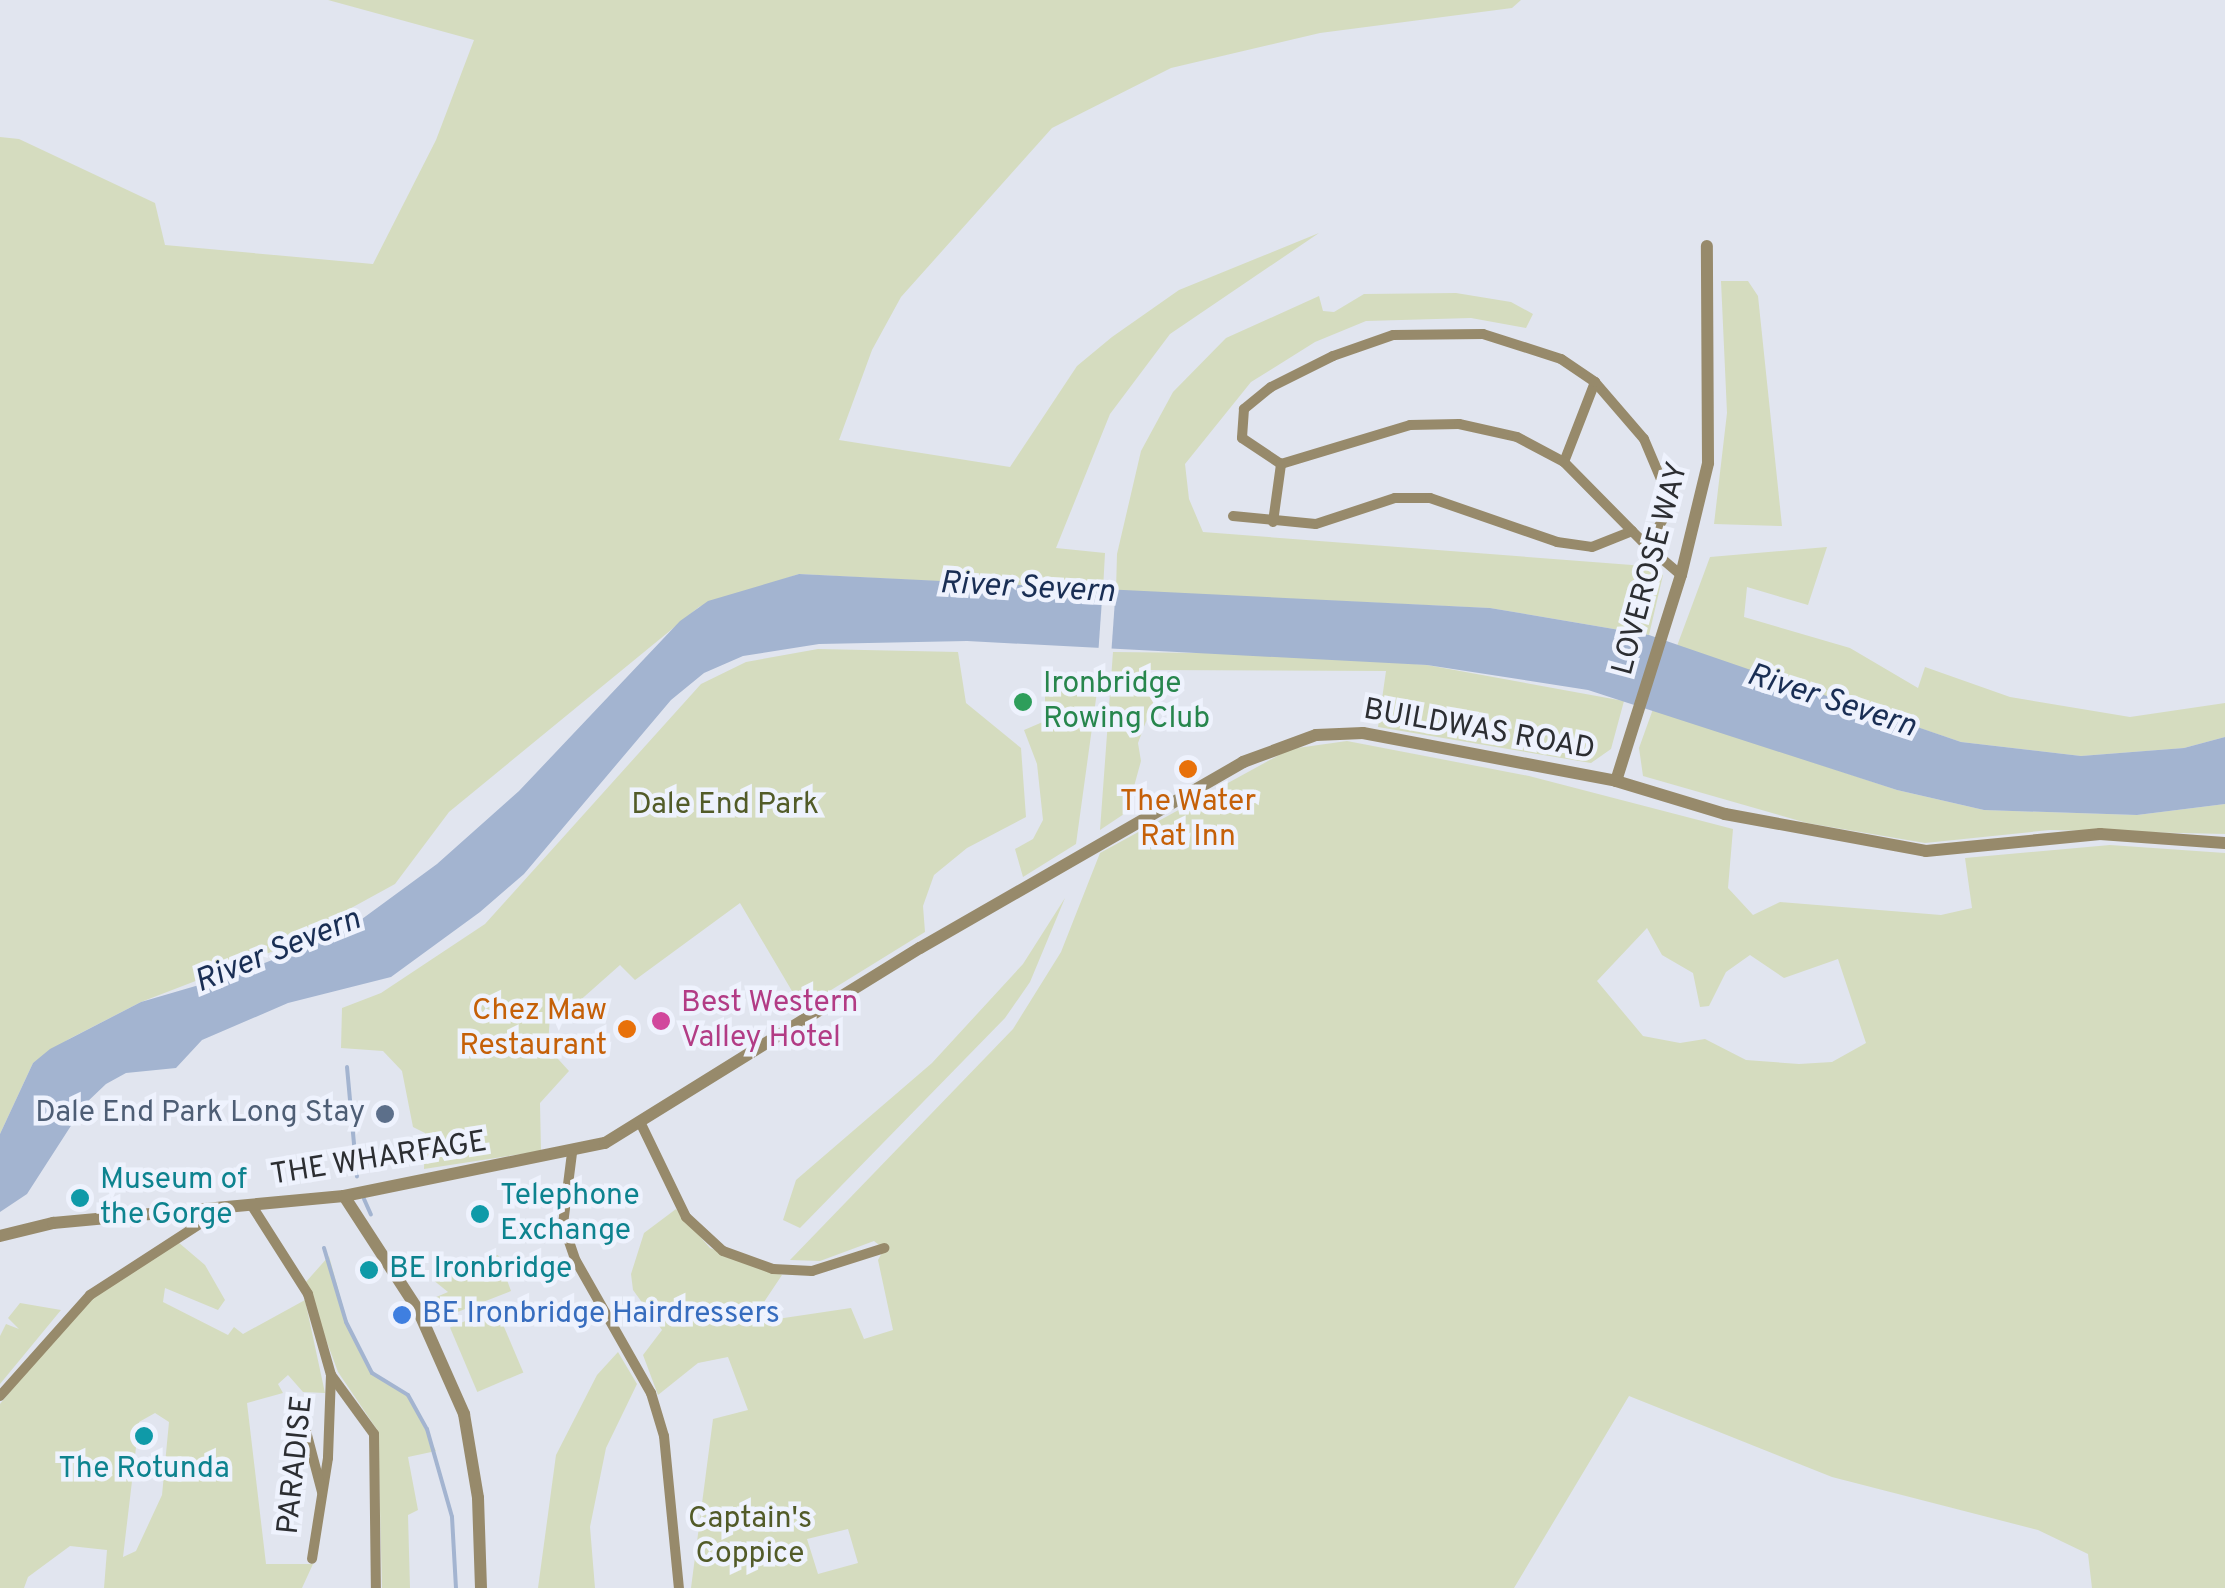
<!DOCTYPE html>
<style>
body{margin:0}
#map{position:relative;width:2225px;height:1588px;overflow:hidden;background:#e1e5ef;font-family:Overpass,sans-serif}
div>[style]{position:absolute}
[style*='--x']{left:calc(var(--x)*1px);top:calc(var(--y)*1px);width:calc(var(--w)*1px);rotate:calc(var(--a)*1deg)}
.green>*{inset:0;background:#d5dcbf;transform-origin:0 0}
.water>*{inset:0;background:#a3b4d0}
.pier>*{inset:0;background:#e1e5ef;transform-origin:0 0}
.stream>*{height:4px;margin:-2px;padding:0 2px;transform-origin:2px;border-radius:2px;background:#a3b4d0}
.minor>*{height:10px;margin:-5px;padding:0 5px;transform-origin:5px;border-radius:5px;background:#978a6b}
.tertiary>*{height:12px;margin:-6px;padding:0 6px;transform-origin:6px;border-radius:6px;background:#978a6b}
.dots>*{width:28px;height:28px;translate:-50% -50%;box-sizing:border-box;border:5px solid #eef2fd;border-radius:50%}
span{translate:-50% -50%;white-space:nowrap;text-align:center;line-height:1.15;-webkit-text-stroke:9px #eef2fd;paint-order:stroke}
.street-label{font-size:30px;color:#2c2e32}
.leisure-label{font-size:30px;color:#27864d}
.left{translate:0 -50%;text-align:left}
.food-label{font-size:30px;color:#c56008}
.right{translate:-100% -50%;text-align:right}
.park-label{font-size:30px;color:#525b28}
.hotel-label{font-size:30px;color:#b23c85}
.service-label{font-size:30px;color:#4e5e75}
.culture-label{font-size:30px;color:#0d838f}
.shop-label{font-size:30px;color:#366cbe}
.water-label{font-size:32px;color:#192e54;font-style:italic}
</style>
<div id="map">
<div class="green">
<i style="clip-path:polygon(328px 0,1521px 0,1512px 8px,1320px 33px,1171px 68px,1052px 128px,901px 297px,872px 350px,839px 440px,1010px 467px,1077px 366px,1112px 337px,1179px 290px,1319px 233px,1170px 334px,1110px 414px,1056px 548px,1105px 553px,1103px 590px,799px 574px,699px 607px,449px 812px,395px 884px,271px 952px,141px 1002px,69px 1039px,33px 1063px,0 1134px,0 137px,19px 139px,155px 203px,165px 245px,373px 264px,436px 140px,474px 40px)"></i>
<i style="clip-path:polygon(1721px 281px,1748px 281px,1758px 296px,1782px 526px,1714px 524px,1727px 413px)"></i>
<i style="clip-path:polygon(1456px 293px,1511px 302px,1533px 314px,1526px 328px,1471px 318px,1366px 321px,1315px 342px,1251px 382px,1185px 464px,1189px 499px,1203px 532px,1645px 566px,1663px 575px,1649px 635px,1490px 608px,1116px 591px,1117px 554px,1141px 451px,1173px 392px,1226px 338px,1319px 296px,1323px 311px,1334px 312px,1364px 294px)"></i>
<i style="clip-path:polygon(1827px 547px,1808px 605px,1747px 587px,1744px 617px,1850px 648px,1918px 688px,1925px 667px,2010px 697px,2130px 717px,2225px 703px,2225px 737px,2184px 748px,2081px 756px,1961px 742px,1677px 646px,1710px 557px)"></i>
<i style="clip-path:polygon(818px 649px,958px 652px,966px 703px,1021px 748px,1026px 817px,967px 848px,934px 875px,923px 906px,925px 932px,802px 1008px,740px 903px,635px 980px,620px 965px,558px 1020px,550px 1014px,548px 1048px,569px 1071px,540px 1103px,541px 1151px,424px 1169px,425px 1133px,413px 1127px,402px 1071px,383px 1051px,341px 1048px,342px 1008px,381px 993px,485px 924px,701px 684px,746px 662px)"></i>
<i style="clip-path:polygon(1113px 652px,1287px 654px,1427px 665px,1624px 701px,1611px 749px,1591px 763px,1378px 727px,1386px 671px,1148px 670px,1154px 700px,1138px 743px,1141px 761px,1127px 812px,1100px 830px)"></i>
<i style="clip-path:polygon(1045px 677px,1099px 677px,1076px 844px,1023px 877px,1015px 849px,1033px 839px,1043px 820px,1037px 764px,1024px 730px,1045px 721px)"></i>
<i style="clip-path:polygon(1653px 709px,1897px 790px,1984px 810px,2137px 815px,2225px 804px,2225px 834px,2050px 830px,1925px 843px,1807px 823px,1643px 776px,1639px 748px)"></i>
<i style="clip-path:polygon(evenodd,1347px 741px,1529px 776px,1733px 829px,1728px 888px,1753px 915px,1780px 902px,1941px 915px,1972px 908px,1965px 858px,2110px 845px,2225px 853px,2225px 1588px,2092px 1588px,2088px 1554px,2038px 1530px,1832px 1477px,1629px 1396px,1514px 1588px,691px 1588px,713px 1419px,748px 1410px,728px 1357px,698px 1363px,658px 1395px,643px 1355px,662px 1330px,633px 1290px,631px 1274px,644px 1233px,676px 1209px,710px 1248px,782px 1275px,750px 1323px,851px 1308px,864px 1339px,893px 1330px,878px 1260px,884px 1249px,874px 1241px,820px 1261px,790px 1260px,1013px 1029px,1061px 952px,1100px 853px,1290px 749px,1347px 741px,1647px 928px,1662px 955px,1693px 973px,1700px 1007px,1709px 1006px,1726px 972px,1750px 955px,1784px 978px,1838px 959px,1866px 1043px,1832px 1062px,1799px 1064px,1746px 1060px,1705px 1039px,1680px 1043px,1643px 1036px,1597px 981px,1647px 928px,1347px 741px,848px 1529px,858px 1563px,818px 1574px,807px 1539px,848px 1529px)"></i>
<i style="clip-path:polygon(1065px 898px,1030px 982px,1005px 1018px,800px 1228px,783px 1220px,796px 1180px,932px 1063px,1023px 964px)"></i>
<i style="clip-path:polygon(evenodd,178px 1242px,205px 1265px,225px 1300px,218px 1310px,165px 1288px,163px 1302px,228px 1335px,234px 1327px,243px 1334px,305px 1300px,325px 1393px,303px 1392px,288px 1375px,278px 1384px,283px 1393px,247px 1403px,266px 1564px,313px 1564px,302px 1588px,104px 1588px,107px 1550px,70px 1546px,28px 1577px,24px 1588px,0 1588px,0 1404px,81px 1305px,178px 1242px,155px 1413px,169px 1422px,162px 1495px,136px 1551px,123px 1557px,139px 1422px,155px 1413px)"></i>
<i style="clip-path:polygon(498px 1255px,511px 1291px,437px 1320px,427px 1301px,448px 1292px,432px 1279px)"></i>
<i style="clip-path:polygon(329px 1256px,347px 1321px,372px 1373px,408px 1395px,436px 1451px,408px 1457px,418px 1510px,408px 1515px,410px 1588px,382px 1588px,378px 1431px,338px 1372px,305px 1283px)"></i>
<i style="clip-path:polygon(20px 1303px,61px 1310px,0 1384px,0 1336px,6px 1324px,19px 1329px,8px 1318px)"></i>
<i style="left:496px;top:1308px;width:70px;height:50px;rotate:67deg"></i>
<i style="clip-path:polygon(618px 1352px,637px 1384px,606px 1448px,590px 1527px,595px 1588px,538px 1588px,556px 1455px,597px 1375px)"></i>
</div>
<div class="water">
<i style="clip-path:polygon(799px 574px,1490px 608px,1649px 635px,1961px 742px,2081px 756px,2184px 748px,2225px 737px,2225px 804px,2137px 815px,1984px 810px,1897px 790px,1588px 690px,1427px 665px,967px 641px,819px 644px,743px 656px,704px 673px,671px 700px,524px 874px,480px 912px,391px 977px,288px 1003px,202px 1040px,176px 1068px,126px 1073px,106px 1084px,85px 1104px,27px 1194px,0 1212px,0 1134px,33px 1063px,50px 1049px,141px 1002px,240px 973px,347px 930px,437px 864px,519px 791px,680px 621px,708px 601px)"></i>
</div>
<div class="pier">
<i style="left:1103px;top:585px;width:13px;height:70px;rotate:4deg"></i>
</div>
<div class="stream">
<i style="--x:347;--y:1067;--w:110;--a:84.8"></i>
<i style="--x:364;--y:1199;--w:17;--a:66"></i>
<i style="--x:324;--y:1248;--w:77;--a:73.4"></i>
<i style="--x:346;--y:1322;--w:57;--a:63"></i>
<i style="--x:372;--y:1373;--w:42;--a:31.4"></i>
<i style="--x:408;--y:1395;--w:39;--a:61"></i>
<i style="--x:427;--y:1429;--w:91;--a:74.1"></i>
<i style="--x:452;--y:1517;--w:71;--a:86.8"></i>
</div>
<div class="minor">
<i style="--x:1564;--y:462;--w:86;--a:-68.8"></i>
<i style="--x:1233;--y:516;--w:83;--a:5.5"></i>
<i style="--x:1316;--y:524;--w:83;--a:-18.2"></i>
<i style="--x:1395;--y:498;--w:35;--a:0"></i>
<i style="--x:1430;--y:498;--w:134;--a:19.1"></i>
<i style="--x:1557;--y:542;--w:35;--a:8"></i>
<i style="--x:1592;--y:547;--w:43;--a:-21.8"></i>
<i style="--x:1273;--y:522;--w:59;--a:-82.1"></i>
<i style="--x:1647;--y:546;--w:35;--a:-59"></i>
<i style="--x:1665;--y:516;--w:32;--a:-94"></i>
<i style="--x:1663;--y:484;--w:49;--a:-112.9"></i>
<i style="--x:1644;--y:439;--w:75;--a:-130.7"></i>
<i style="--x:1595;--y:382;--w:41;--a:-145.9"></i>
<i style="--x:1561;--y:359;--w:82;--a:-162.2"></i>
<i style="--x:1483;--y:334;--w:90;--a:179.4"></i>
<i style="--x:1393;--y:335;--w:64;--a:160.7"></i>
<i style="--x:1333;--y:356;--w:69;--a:153.4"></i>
<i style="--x:1271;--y:387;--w:35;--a:141"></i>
<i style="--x:1244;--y:409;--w:29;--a:94"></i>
<i style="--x:1242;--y:438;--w:47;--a:33.7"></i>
<i style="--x:1281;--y:464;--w:135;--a:-16.8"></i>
<i style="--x:1410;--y:425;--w:49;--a:-1.2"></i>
<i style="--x:1459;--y:424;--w:59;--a:12.6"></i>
<i style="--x:1517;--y:437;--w:53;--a:28"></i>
<i style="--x:1564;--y:462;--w:97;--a:45.4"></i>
<i style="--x:1632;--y:531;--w:21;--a:45"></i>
<i style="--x:1647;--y:546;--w:45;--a:40.5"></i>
<i style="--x:642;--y:1126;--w:101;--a:64.2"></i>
<i style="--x:686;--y:1217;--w:50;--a:42.6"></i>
<i style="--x:723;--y:1251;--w:53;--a:19.8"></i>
<i style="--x:773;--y:1269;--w:39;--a:3"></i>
<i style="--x:812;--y:1271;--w:76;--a:-17.7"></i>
<i style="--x:572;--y:1153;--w:72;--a:97.2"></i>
<i style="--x:563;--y:1224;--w:39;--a:71"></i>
<i style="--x:576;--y:1261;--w:152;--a:60.4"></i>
<i style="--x:651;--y:1393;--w:45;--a:73.2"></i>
<i style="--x:664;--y:1436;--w:153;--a:84.4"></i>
<i style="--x:252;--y:1206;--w:104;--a:57.5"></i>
<i style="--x:308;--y:1294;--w:84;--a:74.1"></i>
<i style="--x:331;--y:1375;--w:83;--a:92.1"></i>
<i style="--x:328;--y:1458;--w:102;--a:99"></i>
<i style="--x:331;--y:1375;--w:73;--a:53.9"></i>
<i style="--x:374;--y:1434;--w:154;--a:89.3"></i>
<i style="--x:0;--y:1396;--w:135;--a:-48.3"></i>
<i style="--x:90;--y:1295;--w:155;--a:-32.9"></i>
<i style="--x:301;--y:1412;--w:83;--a:75.3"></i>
</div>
<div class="tertiary">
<i style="--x:1616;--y:781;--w:216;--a:-72.5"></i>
<i style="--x:1681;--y:575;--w:115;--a:-76.4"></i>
<i style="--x:1708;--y:463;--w:217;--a:-90.3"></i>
<i style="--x:344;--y:1196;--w:136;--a:57"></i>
<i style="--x:418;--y:1310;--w:114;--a:66.1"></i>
<i style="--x:464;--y:1414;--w:85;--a:80.5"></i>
<i style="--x:478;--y:1498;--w:90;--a:88.1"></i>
<i style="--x:0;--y:1236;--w:55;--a:-13.8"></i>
<i style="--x:53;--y:1223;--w:292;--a:-5.3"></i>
<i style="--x:344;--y:1196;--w:266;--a:-11.5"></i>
<i style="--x:605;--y:1143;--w:370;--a:-31.8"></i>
<i style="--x:920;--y:948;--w:373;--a:-29.9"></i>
<i style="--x:1243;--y:762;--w:78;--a:-20.3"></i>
<i style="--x:1316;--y:735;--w:47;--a:-2.4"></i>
<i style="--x:1363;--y:733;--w:258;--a:10.7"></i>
<i style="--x:1616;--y:781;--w:114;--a:16.8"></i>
<i style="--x:1725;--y:814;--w:204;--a:10.4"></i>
<i style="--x:1926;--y:851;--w:175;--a:-5.6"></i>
<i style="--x:2100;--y:834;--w:125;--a:4.1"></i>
</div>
<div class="dots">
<i style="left:1023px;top:702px;background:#2e9e5b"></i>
<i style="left:1188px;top:769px;background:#e8710a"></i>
<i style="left:661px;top:1021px;background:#d1479c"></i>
<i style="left:627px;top:1029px;background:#e8710a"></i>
<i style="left:385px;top:1114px;background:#5c6f8a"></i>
<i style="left:80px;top:1198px;background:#0f9aa8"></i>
<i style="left:480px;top:1214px;background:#0f9aa8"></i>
<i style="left:369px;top:1270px;background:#0f9aa8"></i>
<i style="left:402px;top:1315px;background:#3f7fe0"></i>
<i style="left:144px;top:1436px;background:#0f9aa8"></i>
</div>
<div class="street-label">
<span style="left:1652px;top:569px;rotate:-75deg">LOVEROSE WAY</span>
<span style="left:1479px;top:731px;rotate:10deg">BUILDWAS ROAD</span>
<span style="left:379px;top:1160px;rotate:-9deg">THE WHARFAGE</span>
<span style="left:297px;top:1465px;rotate:-84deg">PARADISE</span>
</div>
<div class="leisure-label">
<span class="left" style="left:1043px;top:702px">Ironbridge<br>Rowing Club</span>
</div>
<div class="food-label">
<span style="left:1188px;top:820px">The Water<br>Rat Inn</span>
<span class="right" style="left:607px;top:1029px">Chez Maw<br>Restaurant</span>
</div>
<div class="park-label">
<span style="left:725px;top:806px">Dale End Park</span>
<span style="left:750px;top:1537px">Captain's<br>Coppice</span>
</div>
<div class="hotel-label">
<span class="left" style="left:681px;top:1021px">Best Western<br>Valley Hotel</span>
</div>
<div class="service-label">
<span class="right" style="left:365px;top:1114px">Dale End Park Long Stay</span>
</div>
<div class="culture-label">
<span class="left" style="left:100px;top:1198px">Museum of<br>the Gorge</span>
<span class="left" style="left:500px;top:1214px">Telephone<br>Exchange</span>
<span class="left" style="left:389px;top:1270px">BE Ironbridge</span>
<span style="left:144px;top:1470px">The Rotunda</span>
</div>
<div class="shop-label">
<span class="left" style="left:422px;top:1315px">BE Ironbridge Hairdressers</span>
</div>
<div class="water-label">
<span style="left:1027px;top:589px;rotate:3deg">River Severn</span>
<span style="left:1831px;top:702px;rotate:18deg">River Severn</span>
<span style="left:278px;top:952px;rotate:-22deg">River Severn</span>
</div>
</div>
